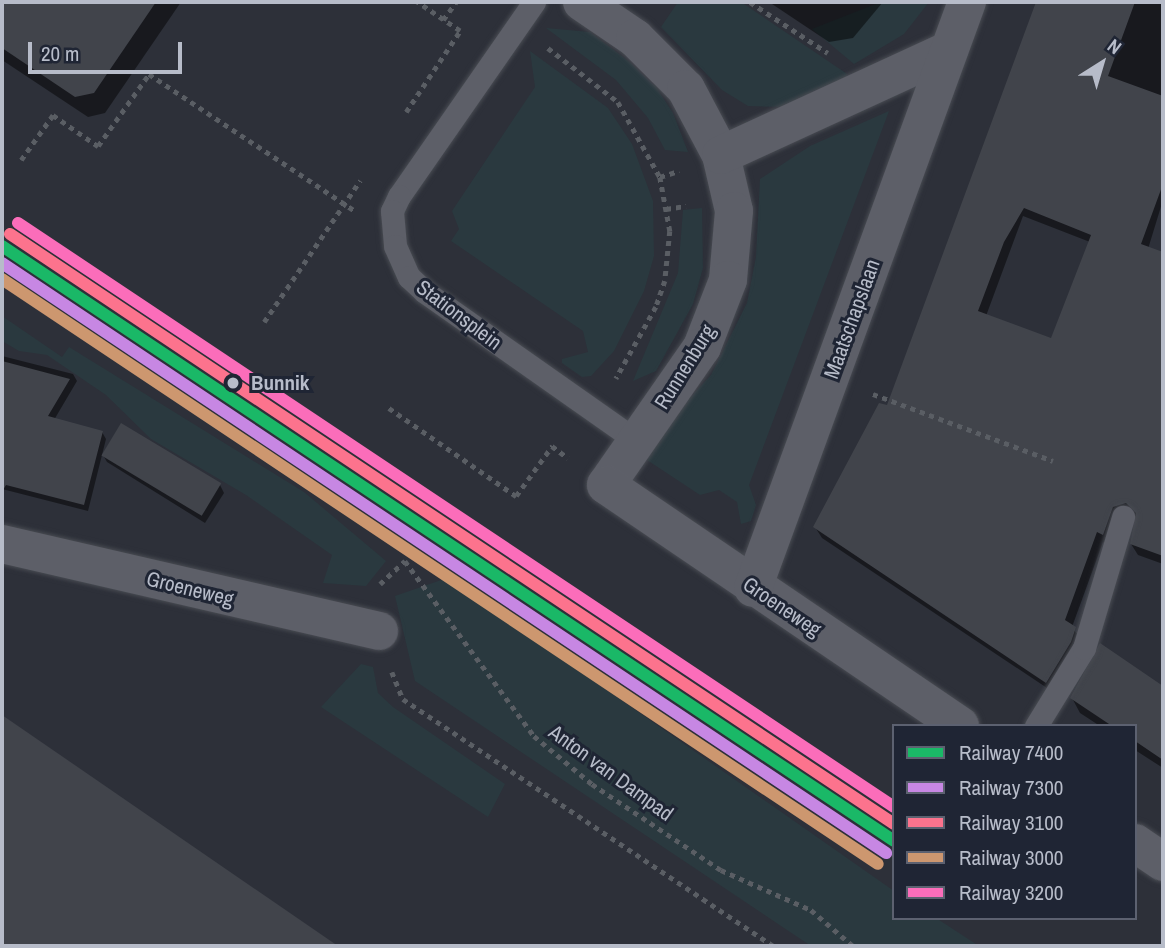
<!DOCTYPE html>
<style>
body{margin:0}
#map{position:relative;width:1165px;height:948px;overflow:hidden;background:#2d3039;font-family:"Archivo Narrow",sans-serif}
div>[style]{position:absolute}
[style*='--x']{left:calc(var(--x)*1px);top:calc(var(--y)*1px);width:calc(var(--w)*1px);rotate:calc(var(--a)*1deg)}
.green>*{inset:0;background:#2a393f}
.shadow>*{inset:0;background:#0007}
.building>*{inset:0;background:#41444b;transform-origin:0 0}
.path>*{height:4.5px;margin-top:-2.25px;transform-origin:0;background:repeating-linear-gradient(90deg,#5a5e64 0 5px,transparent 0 10px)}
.roads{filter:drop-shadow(0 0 2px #484b52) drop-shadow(0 0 2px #484b52)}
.service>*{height:23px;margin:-11.5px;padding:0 11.5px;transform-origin:11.5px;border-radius:11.5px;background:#5d5f68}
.minor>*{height:38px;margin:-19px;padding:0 19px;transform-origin:19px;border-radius:19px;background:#5d5f68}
.rail-1>*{height:12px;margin:-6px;padding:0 6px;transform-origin:6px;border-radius:6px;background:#1ab867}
.rail-2>*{height:12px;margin:-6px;padding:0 6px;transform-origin:6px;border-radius:6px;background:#c787e3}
.rail-3>*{height:12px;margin:-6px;padding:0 6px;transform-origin:6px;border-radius:6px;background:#fc738d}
.rail-4>*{height:12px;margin:-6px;padding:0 6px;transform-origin:6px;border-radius:6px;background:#cd976f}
.rail-5>*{height:12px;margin:-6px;padding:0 6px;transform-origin:6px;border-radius:6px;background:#fb6dba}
.dots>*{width:19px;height:19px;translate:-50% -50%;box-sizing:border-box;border:4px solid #1f2534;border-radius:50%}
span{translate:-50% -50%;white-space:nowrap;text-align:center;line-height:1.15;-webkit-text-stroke:6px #1f2534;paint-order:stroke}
.street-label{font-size:21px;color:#b7bcc9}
.stop-label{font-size:21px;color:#b7bcc9;font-weight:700}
.left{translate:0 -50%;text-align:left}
.frame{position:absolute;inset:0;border:4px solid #b7bcc9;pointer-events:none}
.legend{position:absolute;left:892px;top:724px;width:245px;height:196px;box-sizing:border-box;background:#1f2534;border:2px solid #5c6170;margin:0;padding:9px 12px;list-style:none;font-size:21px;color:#b7bcc9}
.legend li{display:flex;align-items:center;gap:14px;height:35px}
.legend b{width:35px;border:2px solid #5c6170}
.north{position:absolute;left:1067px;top:28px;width:70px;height:70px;-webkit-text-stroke:5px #1f2534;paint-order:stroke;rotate:37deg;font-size:19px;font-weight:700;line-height:28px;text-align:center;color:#b7bcc9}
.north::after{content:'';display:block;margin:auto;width:24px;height:32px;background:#b7bcc9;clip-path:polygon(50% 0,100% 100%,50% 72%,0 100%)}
.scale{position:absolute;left:28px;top:42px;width:154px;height:32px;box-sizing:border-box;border:4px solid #b7bcc9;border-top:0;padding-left:9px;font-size:21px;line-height:24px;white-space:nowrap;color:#b7bcc9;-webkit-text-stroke:5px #1f2534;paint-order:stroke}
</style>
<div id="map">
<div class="green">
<i style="clip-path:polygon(678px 2px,741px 2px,853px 78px,785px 107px,748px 106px,722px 90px,661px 27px)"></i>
<i style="clip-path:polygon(881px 2px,929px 2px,904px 34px,854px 64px,812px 29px)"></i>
<i style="clip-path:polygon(546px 28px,590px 32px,631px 63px,656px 87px,673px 113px,688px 152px,665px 150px,648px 118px,616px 80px)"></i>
<i style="clip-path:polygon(530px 51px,608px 108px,632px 144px,653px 201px,654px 256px,644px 291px,614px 351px,591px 376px,582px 377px,562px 363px,562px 359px,588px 352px,583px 331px,451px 241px,459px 229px,452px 211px,535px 87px)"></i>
<i style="clip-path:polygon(889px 111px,749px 485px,756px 505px,751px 521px,741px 524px,737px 502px,719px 490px,700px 495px,647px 460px,648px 443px,711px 375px,747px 303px,756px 257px,760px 179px,810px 146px)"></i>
<i style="clip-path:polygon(702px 208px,703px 268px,693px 304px,656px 371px,633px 381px,678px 273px,683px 210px)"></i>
<i style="clip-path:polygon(2px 316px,62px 357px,69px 347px,304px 492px,386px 561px,366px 586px,323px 583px,332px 555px,246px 495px,151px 439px,106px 395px,47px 355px,19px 351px,2px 341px)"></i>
<i style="clip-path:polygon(447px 578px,894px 891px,894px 918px,936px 918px,979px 946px,811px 946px,415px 681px,395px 596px)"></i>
<i style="clip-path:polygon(361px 664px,373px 667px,378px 693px,393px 707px,505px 784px,488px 817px,321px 707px)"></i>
</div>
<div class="shadow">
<i style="clip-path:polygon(2px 2px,181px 2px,105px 113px,88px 117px,2px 60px)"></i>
<i style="clip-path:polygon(769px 2px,883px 2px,853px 38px,829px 42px)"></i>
<i style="clip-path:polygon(evenodd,1038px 2px,1163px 2px,1163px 200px,1148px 249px,1163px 254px,1163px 564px,1138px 555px,1131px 544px,1137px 516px,1120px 517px,1109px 544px,1103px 542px,1072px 627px,1081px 640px,1053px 692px,822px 538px,815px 527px,888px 408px,1038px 2px,1023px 216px,1090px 242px,1052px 340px,986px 316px,1023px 216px)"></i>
<i style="clip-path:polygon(2px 356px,73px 374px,77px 381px,54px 420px,102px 432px,106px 439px,88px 511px,2px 489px)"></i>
<i style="clip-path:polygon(103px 455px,220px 485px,224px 493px,205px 523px,107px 462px)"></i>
<i style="clip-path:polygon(1101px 646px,1163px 688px,1163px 768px,1135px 750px,1135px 726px,1100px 726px,1080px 713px,1072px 698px)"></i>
<i style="clip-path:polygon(2px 718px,334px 946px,2px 946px)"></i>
</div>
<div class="building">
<i style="clip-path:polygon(2px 2px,156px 2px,94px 93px,75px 97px,2px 48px)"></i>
<i style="clip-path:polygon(evenodd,1036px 2px,1135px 2px,1108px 76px,1163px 96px,1163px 184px,1141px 244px,1163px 252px,1163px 556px,1130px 544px,1136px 513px,1126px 503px,1113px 507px,1103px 535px,1097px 532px,1065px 620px,1076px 627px,1071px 642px,1046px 683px,813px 527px,879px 403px,887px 405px,1036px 2px,1024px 208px,1091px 235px,1051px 338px,978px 311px,1004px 242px,1024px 208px)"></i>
<i style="clip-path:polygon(2px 361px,70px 379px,48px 416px,103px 431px,84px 505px,6px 485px,2px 492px)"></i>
<i style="left:121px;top:423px;width:117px;height:38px;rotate:31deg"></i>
<i style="clip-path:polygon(1100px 643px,1163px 686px,1163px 760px,1135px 741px,1135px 726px,1112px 726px,1070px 698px)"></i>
<i style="clip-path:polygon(2px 715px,338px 946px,2px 946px)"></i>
</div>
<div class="path">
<i style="--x:750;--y:2;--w:93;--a:33.2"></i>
<i style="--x:443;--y:20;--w:22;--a:-54"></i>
<i style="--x:548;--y:48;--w:88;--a:37.6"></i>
<i style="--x:618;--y:102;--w:86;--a:60.8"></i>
<i style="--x:660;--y:177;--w:55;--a:79.5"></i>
<i style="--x:670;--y:231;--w:50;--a:95.7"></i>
<i style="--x:665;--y:281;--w:28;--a:109"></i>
<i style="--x:656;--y:307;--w:82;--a:119.1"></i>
<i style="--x:406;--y:112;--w:97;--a:-56.3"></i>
<i style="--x:460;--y:31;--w:52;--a:-146"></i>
<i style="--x:21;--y:160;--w:55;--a:-54.6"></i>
<i style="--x:53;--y:115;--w:55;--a:34.6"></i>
<i style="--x:98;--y:146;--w:88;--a:-54.7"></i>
<i style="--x:149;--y:74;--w:246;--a:33.6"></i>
<i style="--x:660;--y:177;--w:20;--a:-18"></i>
<i style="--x:666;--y:209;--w:20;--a:-9"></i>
<i style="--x:264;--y:322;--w:171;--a:-55.8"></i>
<i style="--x:873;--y:394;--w:192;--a:20.4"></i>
<i style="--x:389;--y:408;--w:155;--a:34.7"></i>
<i style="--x:516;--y:496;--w:62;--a:-54.2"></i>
<i style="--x:552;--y:446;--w:20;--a:37"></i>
<i style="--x:380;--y:584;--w:34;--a:-43"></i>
<i style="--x:405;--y:561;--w:217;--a:53.6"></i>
<i style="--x:534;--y:736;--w:75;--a:39.6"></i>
<i style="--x:592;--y:784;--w:155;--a:33.7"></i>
<i style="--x:721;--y:870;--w:98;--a:24"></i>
<i style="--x:811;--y:910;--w:55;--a:40.6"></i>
<i style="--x:392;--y:672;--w:29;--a:68"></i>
<i style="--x:403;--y:699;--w:446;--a:33.7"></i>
</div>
<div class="roads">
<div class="service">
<i style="--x:534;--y:2;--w:236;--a:124.8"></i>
<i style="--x:399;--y:196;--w:17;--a:115"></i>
<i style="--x:392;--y:211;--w:35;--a:85"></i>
<i style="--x:395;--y:246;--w:34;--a:66"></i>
<i style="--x:409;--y:277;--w:22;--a:43"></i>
<i style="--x:425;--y:292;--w:259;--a:35.1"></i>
<i style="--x:1036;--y:726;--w:92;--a:-58.4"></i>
<i style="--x:1084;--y:648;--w:137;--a:-73.4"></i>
</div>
<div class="minor">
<i style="--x:582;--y:2;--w:64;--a:34.2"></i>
<i style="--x:635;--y:38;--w:72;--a:45"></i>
<i style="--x:686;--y:89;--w:75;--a:62.1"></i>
<i style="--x:721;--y:155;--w:57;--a:76.9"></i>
<i style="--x:734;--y:211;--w:69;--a:95"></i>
<i style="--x:728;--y:280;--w:72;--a:111.2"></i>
<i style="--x:702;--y:347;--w:168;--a:124.8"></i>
<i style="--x:606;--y:485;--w:428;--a:34.2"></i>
<i style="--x:721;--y:155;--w:251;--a:-24.7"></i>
<i style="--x:2;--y:544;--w:387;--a:13"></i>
<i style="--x:753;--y:588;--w:624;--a:-69.94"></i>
<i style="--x:1135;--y:843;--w:34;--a:34"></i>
</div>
</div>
<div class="rail-1">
<i style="--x:2;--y:246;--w:1072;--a:33.7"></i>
</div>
<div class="rail-2">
<i style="--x:2;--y:263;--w:1063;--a:33.72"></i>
</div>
<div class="rail-3">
<i style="--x:10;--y:234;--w:1063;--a:33.72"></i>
</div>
<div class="rail-4">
<i style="--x:2;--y:279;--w:1053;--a:33.74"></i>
</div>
<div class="rail-5">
<i style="--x:18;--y:223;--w:1053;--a:33.69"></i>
</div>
<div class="dots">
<i style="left:233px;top:383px;background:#b7bcc9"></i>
</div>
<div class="street-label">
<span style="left:459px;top:315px;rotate:37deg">Stationsplein</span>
<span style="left:852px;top:319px;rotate:-70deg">Maatschapslaan</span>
<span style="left:685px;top:367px;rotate:-58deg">Runnenburg</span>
<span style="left:190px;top:589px;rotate:14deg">Groeneweg</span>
<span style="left:782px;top:607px;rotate:34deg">Groeneweg</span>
<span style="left:611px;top:773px;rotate:36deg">Anton van Dampad</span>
</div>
<div class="stop-label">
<span class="left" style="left:251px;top:383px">Bunnik</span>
</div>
<div class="frame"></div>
<ul class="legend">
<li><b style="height:9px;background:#1ab867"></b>Railway 7400</li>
<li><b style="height:9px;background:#c787e3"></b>Railway 7300</li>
<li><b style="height:9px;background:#fc738d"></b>Railway 3100</li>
<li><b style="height:9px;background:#cd976f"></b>Railway 3000</li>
<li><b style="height:9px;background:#fb6dba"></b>Railway 3200</li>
</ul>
<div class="north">N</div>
<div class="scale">20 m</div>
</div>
